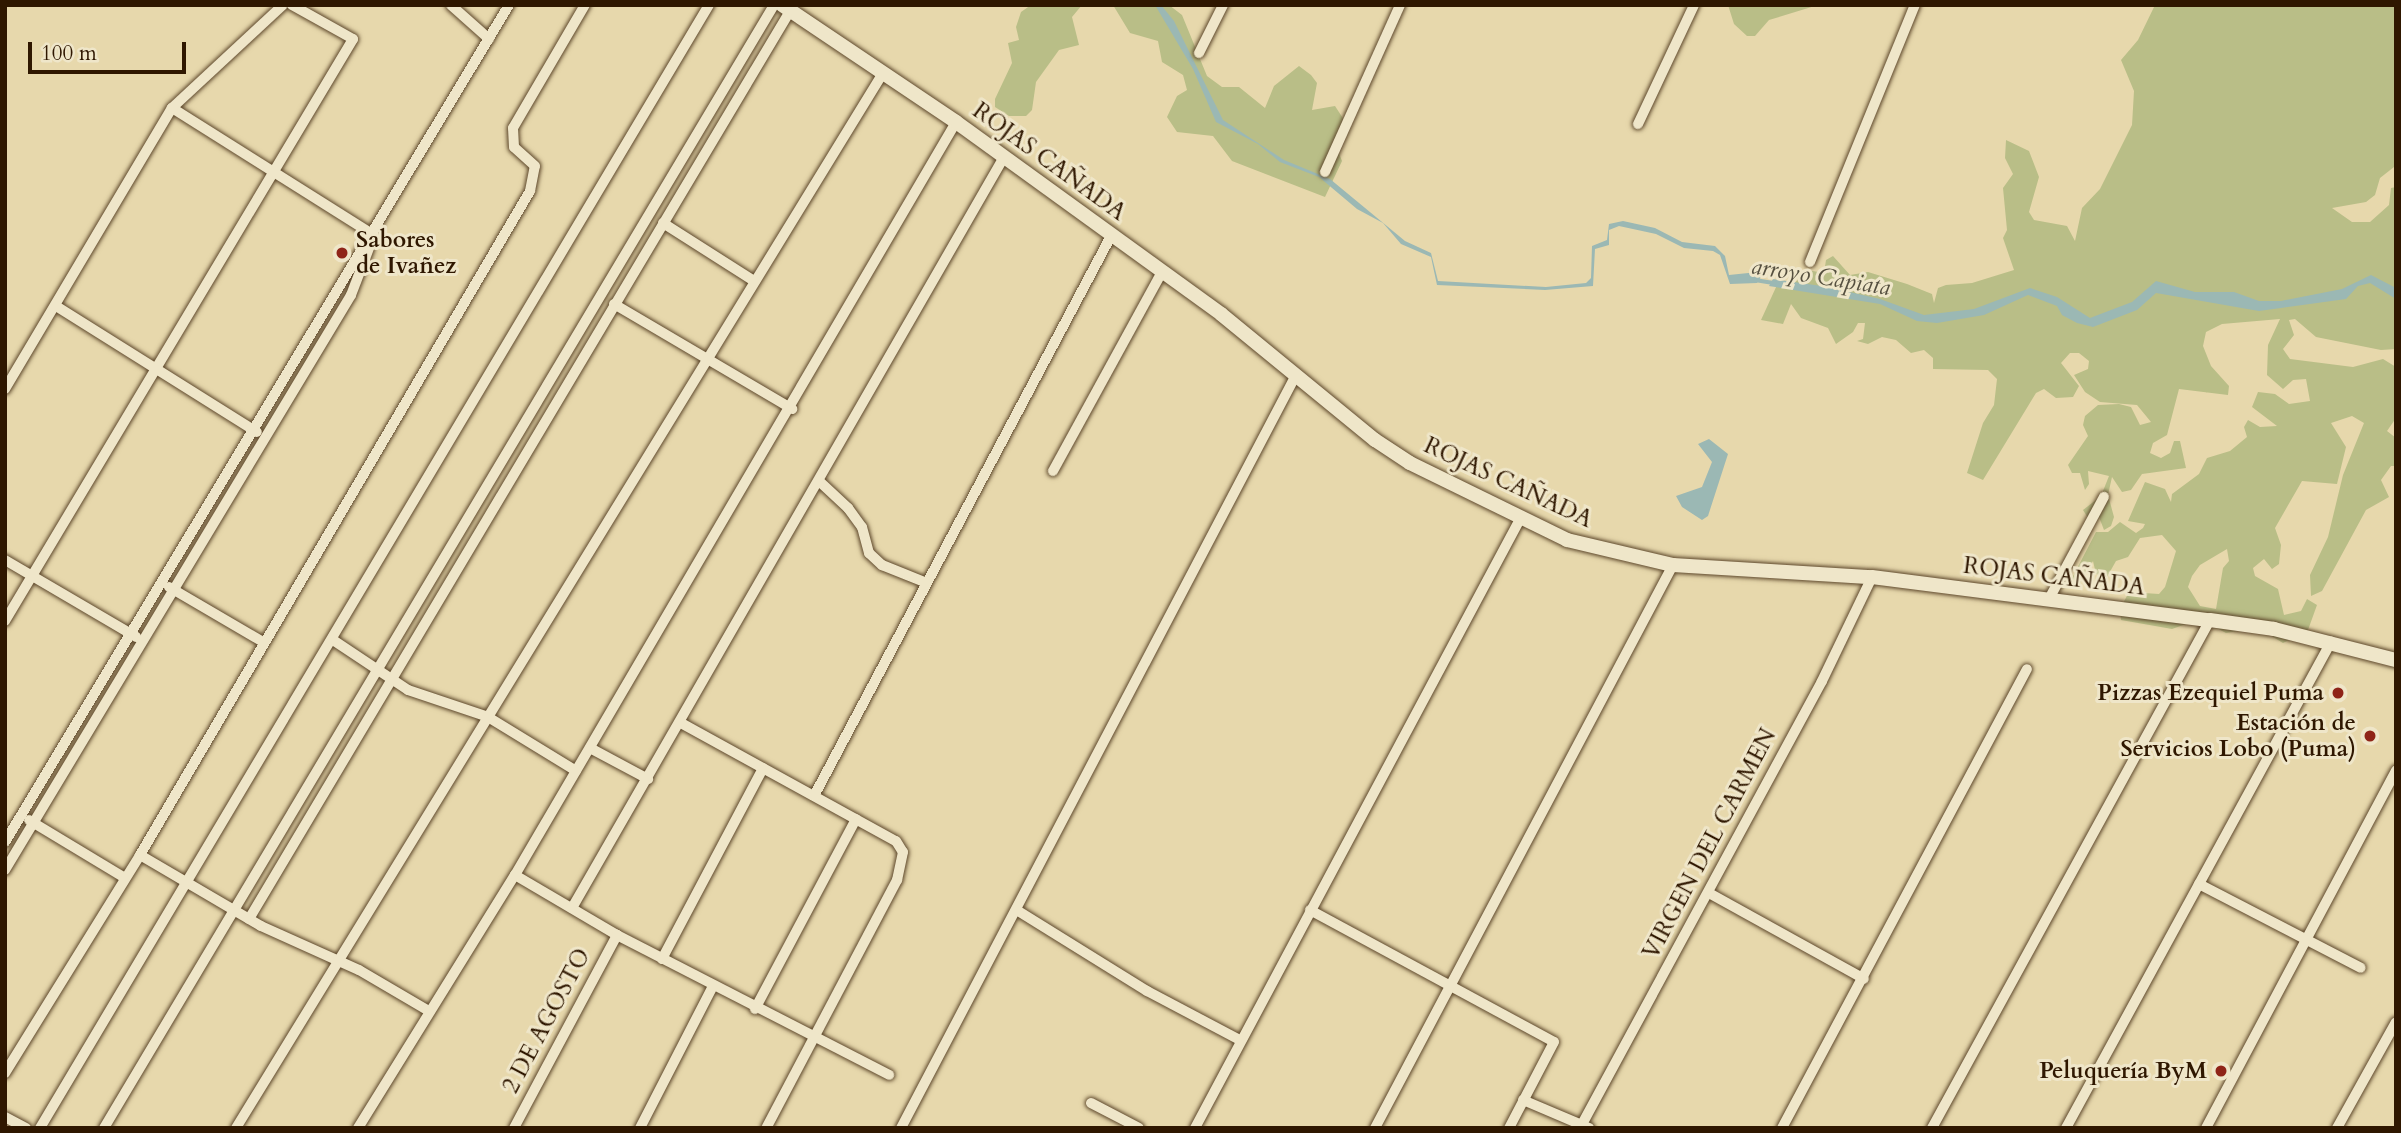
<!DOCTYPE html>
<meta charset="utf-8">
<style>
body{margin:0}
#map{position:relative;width:2401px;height:1133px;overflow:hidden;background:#e7d8ac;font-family:Cardo,serif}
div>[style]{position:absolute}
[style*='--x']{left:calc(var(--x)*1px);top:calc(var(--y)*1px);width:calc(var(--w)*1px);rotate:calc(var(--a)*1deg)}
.green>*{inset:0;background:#b9be87}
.water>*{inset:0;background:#9bb8b4}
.stream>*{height:3.5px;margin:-1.75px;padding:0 1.75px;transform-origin:1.75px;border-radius:1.75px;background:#9bb8b4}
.roads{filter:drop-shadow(0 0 2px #5d472b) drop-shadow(0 0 2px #5d472b)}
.minor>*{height:10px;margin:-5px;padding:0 5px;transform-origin:5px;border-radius:5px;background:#efe6c9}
.secondary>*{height:14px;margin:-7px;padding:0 7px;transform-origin:7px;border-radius:7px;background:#efe6c9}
.dots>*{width:19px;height:19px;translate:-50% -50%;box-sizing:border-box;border:4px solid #efe6c9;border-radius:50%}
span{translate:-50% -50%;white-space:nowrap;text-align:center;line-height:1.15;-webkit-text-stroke:6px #efe6c9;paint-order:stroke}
.street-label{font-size:23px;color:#2f1700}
.poi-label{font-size:23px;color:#2f1700;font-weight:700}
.left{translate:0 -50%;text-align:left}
.right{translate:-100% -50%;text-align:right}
.water-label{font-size:24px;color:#554f3f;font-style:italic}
.frame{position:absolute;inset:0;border:7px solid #2f1700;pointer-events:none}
.scale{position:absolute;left:28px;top:42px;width:158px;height:32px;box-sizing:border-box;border:4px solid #2f1700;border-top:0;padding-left:9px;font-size:21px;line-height:24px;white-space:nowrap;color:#2f1700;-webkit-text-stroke:5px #efe6c9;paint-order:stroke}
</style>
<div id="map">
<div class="green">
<i style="clip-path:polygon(1031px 5px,1082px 5px,1072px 17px,1079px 45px,1059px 50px,1036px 82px,1032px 110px,1026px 116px,1009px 116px,995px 107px,995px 99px,1012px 63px,1008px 43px,1019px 40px,1016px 27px,1021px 12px)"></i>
<i style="clip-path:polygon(1113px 5px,1169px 5px,1182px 15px,1207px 76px,1222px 87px,1239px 87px,1265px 108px,1274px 86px,1299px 66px,1311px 75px,1317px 83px,1312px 110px,1335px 106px,1348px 126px,1338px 151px,1342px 161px,1325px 197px,1232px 161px,1213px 136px,1177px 132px,1167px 117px,1177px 96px,1187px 90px,1183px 75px,1162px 62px,1158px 41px,1130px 33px)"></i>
<i style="clip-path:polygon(1728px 5px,1818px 5px,1769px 20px,1755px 36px,1747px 36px,1734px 24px)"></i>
<i style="clip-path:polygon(evenodd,2155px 5px,2396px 5px,2394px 167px,2380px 178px,2375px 195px,2366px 202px,2332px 208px,2352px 222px,2370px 222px,2389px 205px,2391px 188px,2396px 187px,2396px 349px,2381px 350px,2316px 337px,2295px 319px,2289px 320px,2294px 335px,2283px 349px,2290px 359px,2353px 367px,2383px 359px,2396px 367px,2396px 418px,2387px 431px,2396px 438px,2396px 466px,2391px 466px,2381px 480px,2389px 497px,2366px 510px,2322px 591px,2311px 596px,2310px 575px,2328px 537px,2343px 475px,2364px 423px,2352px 416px,2331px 423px,2346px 447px,2337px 484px,2302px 481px,2275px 528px,2281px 545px,2279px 564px,2272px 569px,2264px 559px,2253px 568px,2255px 576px,2278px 589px,2284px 615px,2301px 611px,2307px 599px,2317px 605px,2308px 630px,2283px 643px,2258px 628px,2226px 633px,2200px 619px,2172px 629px,2121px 620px,2120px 609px,2129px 592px,2159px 594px,2165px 587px,2176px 551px,2162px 535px,2140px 538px,2128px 557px,2116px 561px,2107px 577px,2096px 574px,2093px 561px,2080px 584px,2071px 586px,2070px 582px,2096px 532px,2108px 532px,2120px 522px,2136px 533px,2143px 528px,2145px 524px,2128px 521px,2145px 482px,2165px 489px,2171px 502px,2172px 494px,2199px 474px,2207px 458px,2230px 451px,2247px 437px,2244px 427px,2248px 420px,2260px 427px,2277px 426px,2252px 407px,2258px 392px,2275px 394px,2289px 404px,2310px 401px,2306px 379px,2293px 380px,2283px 389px,2267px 375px,2268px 345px,2280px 319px,2222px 324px,2206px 332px,2203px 346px,2211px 366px,2229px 386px,2228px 395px,2179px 389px,2167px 435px,2153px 443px,2150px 453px,2161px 458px,2170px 453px,2174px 441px,2180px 441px,2186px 468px,2142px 474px,2131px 490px,2122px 492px,2112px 477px,2108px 495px,2114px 517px,2111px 526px,2104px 530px,2099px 517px,2088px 518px,2083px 510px,2101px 496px,2109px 476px,2088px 471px,2089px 484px,2085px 490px,2080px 473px,2072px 473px,2068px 465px,2088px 436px,2083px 425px,2085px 416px,2098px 405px,2119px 404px,2131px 407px,2140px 425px,2151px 422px,2137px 405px,2100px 402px,2085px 392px,2074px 375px,2088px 369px,2089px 361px,2079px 353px,2070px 353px,2061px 363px,2079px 386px,2073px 397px,2056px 398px,2044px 389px,2036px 393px,1983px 480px,1967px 473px,1983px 423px,1994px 405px,1997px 379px,1988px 370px,1933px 369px,1933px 358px,1924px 350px,1911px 353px,1896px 340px,1882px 337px,1868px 344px,1857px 341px,1863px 339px,1865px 323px,1858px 323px,1853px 332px,1836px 344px,1828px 328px,1801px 318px,1791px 304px,1783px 324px,1761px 320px,1777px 285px,1790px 288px,1807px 270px,1824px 273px,1826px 260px,1833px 256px,1850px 275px,1868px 272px,1907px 284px,1932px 294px,1934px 303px,1938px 288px,1946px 285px,1972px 283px,2014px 270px,2003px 238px,2007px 230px,2003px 188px,2013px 174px,2005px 158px,2006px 140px,2029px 151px,2039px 177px,2029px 212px,2034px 220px,2067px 226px,2075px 241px,2082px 208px,2100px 189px,2132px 125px,2134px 91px,2121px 60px,2138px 40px,2155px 5px,2227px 549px,2229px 561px,2223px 568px,2216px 609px,2200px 606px,2188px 587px,2192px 576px,2200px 565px,2227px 549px)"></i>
</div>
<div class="water">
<i style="clip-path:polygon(1155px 5px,1161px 5px,1174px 21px,1223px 120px,1284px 160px,1330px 179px,1405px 241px,1431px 253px,1438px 281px,1546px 287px,1586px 283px,1591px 278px,1592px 246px,1607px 240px,1609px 224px,1623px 221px,1655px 228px,1682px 242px,1715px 246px,1725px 256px,1729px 275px,1758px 272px,1761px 277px,1757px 283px,1730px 284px,1720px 255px,1713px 251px,1684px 248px,1656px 234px,1619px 226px,1609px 230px,1609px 245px,1595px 249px,1593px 286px,1545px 290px,1437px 285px,1431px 257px,1401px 244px,1383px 223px,1357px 209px,1319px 177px,1280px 162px,1258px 144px,1216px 122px,1193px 69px)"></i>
<i style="clip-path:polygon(2371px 275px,2396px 288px,2396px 299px,2370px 283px,2358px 286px,2346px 299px,2259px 311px,2156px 293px,2137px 310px,2093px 327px,2077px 323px,2062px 315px,2057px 306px,2028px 295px,1984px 315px,1937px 323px,1917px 321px,1880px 304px,1769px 286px,1773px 279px,1828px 287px,1880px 299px,1924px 315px,1974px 309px,2030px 288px,2057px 297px,2090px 318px,2132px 302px,2156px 281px,2195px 292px,2234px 292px,2259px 301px,2281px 301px,2342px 289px)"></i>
<i style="clip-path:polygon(1709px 439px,1728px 454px,1708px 516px,1702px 520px,1682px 507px,1676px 496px,1702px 487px,1712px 462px,1698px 444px)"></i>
</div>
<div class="stream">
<i style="--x:1755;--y:280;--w:20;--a:9"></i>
</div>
<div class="roads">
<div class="minor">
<i style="--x:451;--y:5;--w:51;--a:41.8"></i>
<i style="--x:1199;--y:53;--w:54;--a:-63.4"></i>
<i style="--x:172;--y:108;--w:239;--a:32.2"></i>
<i style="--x:1638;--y:124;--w:132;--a:-64.8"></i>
<i style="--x:1325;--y:172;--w:183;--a:-65.8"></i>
<i style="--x:663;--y:223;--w:108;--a:32.5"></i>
<i style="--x:1810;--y:262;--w:278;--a:-67.8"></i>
<i style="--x:614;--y:304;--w:207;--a:30.5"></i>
<i style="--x:56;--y:306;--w:237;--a:32.1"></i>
<i style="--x:5;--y:389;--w:327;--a:-59.3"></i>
<i style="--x:172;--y:108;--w:151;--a:-42.9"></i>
<i style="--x:1053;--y:471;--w:227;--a:-61.3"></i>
<i style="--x:819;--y:481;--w:40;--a:43"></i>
<i style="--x:848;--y:508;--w:24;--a:54"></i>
<i style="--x:862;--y:527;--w:27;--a:75"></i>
<i style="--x:869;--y:553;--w:18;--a:43"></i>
<i style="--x:882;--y:565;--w:48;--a:21.8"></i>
<i style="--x:5;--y:560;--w:152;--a:30.4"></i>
<i style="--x:169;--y:587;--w:109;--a:30.3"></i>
<i style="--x:2049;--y:599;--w:116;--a:-61.7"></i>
<i style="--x:5;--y:621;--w:678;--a:-59.12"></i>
<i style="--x:353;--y:39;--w:70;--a:-150.9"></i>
<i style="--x:333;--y:640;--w:90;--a:33.7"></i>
<i style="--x:408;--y:690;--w:84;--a:18.6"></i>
<i style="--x:488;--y:717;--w:103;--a:31.5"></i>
<i style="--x:681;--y:723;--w:245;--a:28.8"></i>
<i style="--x:896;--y:841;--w:13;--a:58"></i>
<i style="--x:903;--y:852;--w:29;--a:102"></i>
<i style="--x:897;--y:880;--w:280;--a:117.8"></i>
<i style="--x:590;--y:748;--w:66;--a:28.1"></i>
<i style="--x:814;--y:796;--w:634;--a:-62.06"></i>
<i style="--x:29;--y:820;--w:112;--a:31.1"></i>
<i style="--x:5;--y:842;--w:977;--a:-58.95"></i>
<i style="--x:140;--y:855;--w:140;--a:30.4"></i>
<i style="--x:261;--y:926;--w:107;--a:24.2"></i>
<i style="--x:359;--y:970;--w:81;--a:30.4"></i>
<i style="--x:5;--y:870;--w:671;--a:-58.96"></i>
<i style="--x:351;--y:295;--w:50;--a:-69"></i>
<i style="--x:515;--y:875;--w:118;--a:30.5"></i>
<i style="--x:617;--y:935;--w:306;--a:27.2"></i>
<i style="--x:2199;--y:884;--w:182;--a:27.4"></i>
<i style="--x:1709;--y:893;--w:177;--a:29"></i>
<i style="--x:572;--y:908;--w:866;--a:-60.09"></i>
<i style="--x:1310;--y:910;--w:277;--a:28.4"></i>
<i style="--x:1554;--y:1042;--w:97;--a:117.6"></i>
<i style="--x:1018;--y:911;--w:152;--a:31.8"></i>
<i style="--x:1147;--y:991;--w:105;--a:27.8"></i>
<i style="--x:249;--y:919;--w:1057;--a:-59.21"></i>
<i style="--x:662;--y:959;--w:216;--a:-62.1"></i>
<i style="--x:755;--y:1009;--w:215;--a:-62"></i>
<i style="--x:5;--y:1073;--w:256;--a:-58.2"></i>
<i style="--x:140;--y:855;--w:770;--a:-59.57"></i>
<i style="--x:530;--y:191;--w:25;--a:-79"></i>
<i style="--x:535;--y:166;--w:28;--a:-138"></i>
<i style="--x:514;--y:147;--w:19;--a:-93"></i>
<i style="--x:513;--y:128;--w:143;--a:-59.7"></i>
<i style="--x:1523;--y:1100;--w:72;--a:23"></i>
<i style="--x:1091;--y:1103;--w:54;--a:27.5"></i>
<i style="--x:5;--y:1117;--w:24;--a:28"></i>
<i style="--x:40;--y:1128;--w:1307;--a:-59.22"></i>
<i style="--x:104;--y:1128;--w:1308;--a:-59.18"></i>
<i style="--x:236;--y:1128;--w:1238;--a:-58.48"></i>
<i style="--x:358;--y:1128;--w:298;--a:-58.2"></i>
<i style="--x:515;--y:875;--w:873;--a:-59.64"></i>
<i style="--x:514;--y:1128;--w:219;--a:-61.9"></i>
<i style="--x:640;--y:1128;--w:160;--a:-62.8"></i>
<i style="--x:901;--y:1128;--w:848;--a:-62.32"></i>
<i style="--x:1195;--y:1128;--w:690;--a:-61.91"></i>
<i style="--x:1375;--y:1128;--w:637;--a:-62.11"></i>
<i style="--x:1580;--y:1128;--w:508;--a:-61.57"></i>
<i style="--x:1822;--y:681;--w:115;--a:-64.3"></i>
<i style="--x:1782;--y:1128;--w:520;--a:-61.91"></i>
<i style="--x:1932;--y:1128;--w:579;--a:-61.31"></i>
<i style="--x:2066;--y:1128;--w:554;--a:-61.4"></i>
<i style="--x:2206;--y:1128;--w:405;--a:-62"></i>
<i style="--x:2337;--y:1128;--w:121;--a:-60.9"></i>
</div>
<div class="secondary">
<i style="--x:782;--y:5;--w:210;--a:33.9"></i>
<i style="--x:956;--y:122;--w:327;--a:35.9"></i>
<i style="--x:1221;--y:314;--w:199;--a:39.3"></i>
<i style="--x:1375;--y:440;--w:42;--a:33.3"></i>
<i style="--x:1410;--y:463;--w:175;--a:26.1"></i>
<i style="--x:1567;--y:540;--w:109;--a:13.3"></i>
<i style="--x:1673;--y:565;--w:199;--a:3.5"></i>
<i style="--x:1872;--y:577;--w:341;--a:7.3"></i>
<i style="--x:2210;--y:620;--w:65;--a:8"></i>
<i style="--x:2274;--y:629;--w:126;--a:14.3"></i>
</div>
</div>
<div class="dots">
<i style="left:342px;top:253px;background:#8f2418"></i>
<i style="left:2338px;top:693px;background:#8f2418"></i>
<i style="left:2370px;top:736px;background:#8f2418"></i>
<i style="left:2221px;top:1071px;background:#8f2418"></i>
</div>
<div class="street-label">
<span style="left:1049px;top:162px;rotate:36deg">ROJAS CAÑADA</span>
<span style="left:1508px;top:483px;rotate:25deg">ROJAS CAÑADA</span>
<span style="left:2054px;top:577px;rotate:7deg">ROJAS CAÑADA</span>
<span style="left:1710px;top:844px;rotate:-62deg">VIRGEN DEL CARMEN</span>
<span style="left:547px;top:1021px;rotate:-62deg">2 DE AGOSTO</span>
</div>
<div class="poi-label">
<span class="left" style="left:356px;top:253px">Sabores<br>de Ivañez</span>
<span class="right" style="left:2324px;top:693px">Pizzas Ezequiel Puma</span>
<span class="right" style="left:2356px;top:736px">Estación de<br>Servicios Lobo (Puma)</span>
<span class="right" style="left:2207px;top:1071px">Peluquería ByM</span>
</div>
<div class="water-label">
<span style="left:1821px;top:277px;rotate:9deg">arroyo Capiata</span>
</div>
<div class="frame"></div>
<div class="scale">100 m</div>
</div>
